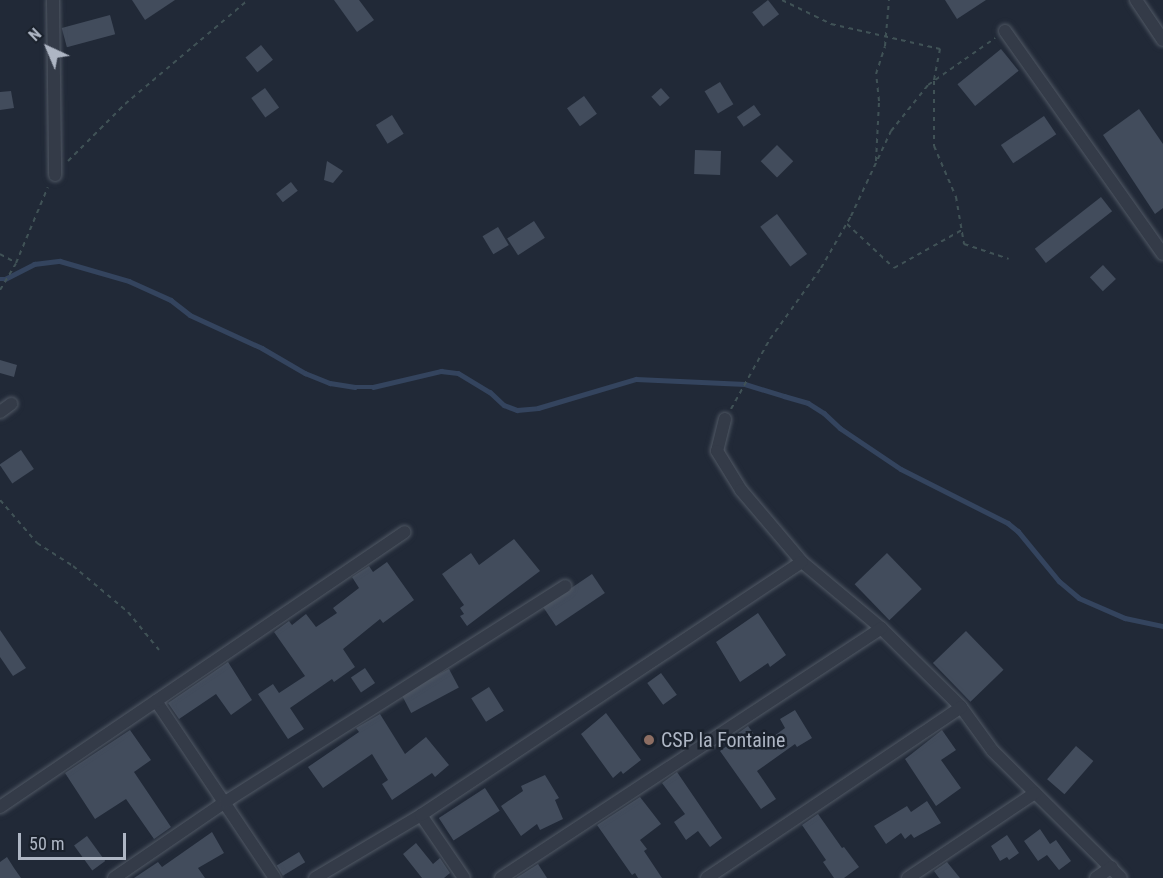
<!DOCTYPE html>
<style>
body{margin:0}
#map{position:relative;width:1163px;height:878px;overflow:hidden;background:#212937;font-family:"Roboto Condensed",sans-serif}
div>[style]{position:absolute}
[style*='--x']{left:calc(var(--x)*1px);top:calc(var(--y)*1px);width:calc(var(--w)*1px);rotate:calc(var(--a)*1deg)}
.stream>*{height:4.5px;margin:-2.25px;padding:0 2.25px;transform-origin:2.25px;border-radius:2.25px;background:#34445e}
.building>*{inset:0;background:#424c5c;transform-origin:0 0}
.path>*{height:2px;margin-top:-1px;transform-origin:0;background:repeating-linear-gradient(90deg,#405256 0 4.5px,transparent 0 9px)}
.roads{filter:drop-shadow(0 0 2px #515965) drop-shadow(0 0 2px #515965)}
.street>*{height:12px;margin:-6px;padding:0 6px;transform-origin:6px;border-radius:6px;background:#343b48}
.dots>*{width:16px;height:16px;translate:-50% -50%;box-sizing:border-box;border:3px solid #1a212c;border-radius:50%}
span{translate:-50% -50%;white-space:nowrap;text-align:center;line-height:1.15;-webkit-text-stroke:5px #1a212c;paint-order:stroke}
.poi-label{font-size:20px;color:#aeb6c4}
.left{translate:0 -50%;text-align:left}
.north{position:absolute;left:18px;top:18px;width:60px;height:60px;-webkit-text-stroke:4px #1a212c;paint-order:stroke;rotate:316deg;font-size:16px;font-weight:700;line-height:24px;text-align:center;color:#aeb6c4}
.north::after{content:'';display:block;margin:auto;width:21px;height:27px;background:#aeb6c4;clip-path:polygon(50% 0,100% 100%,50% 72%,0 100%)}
.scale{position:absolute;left:18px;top:833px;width:108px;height:27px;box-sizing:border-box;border:3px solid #aeb6c4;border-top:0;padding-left:8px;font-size:18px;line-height:21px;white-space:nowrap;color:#aeb6c4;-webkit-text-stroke:4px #1a212c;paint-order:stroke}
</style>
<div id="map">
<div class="stream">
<i style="--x:0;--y:279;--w:5;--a:0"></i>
<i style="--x:5;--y:279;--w:33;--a:-27"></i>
<i style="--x:34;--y:264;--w:26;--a:-7"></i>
<i style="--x:60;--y:261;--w:72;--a:16.2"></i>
<i style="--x:129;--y:281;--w:46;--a:24.3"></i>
<i style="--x:171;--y:300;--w:24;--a:38"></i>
<i style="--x:190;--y:315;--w:79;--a:24.6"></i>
<i style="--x:262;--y:348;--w:50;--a:30.2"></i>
<i style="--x:305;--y:373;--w:27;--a:22"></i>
<i style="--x:330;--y:383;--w:25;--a:9"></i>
<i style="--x:355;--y:387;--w:18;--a:0"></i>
<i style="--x:373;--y:387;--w:70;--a:-13.2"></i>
<i style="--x:441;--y:371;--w:17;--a:7"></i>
<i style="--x:458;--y:373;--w:37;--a:31"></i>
<i style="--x:490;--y:392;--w:19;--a:43"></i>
<i style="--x:504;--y:405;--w:14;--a:21"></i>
<i style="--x:517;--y:410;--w:21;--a:-5"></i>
<i style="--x:538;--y:408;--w:102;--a:-16.5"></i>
<i style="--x:636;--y:379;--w:109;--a:2.6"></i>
<i style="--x:745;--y:384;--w:41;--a:17.1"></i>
<i style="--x:784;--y:396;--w:25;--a:16"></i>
<i style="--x:808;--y:403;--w:19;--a:32"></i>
<i style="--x:824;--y:413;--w:22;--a:43"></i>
<i style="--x:840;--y:428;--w:73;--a:33.9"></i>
<i style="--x:901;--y:469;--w:120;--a:26.8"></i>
<i style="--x:1008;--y:523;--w:13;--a:39"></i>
<i style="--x:1018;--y:531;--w:65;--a:50.6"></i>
<i style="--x:1059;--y:581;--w:26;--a:40"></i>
<i style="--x:1079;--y:598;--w:50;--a:23.5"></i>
<i style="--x:1125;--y:618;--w:39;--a:12"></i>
</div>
<div class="building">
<i style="clip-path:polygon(132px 0,175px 0,145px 20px)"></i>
<i style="clip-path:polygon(334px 0,359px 0,374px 20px,357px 32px)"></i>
<i style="left:768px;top:0;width:18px;height:20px;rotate:52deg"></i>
<i style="clip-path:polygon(945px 0,986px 0,957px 19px)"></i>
<i style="left:110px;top:15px;width:20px;height:50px;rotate:75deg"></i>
<i style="left:261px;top:45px;width:19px;height:20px;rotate:51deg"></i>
<i style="left:1001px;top:49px;width:28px;height:56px;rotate:51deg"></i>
<i style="left:720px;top:82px;width:26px;height:18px;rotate:59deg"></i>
<i style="left:265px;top:88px;width:24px;height:17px;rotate:54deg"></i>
<i style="left:661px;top:88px;width:13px;height:13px;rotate:48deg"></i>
<i style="clip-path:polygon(11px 91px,14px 108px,0 110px,0 92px)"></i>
<i style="left:584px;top:96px;width:22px;height:21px;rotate:54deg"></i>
<i style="left:754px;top:105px;width:12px;height:21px;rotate:55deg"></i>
<i style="clip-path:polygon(1139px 109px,1163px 144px,1163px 208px,1155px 214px,1103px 135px)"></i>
<i style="left:392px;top:115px;width:22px;height:19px;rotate:58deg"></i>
<i style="left:1044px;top:116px;width:22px;height:52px;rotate:56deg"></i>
<i style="left:777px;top:145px;width:23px;height:23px;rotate:45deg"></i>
<i style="left:695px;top:150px;width:26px;height:24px;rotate:2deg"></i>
<i style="clip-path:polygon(327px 161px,343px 171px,333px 183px,324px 180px)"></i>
<i style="left:291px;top:182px;width:11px;height:19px;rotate:52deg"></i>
<i style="left:1101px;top:197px;width:18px;height:84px;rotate:52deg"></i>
<i style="left:777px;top:214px;width:50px;height:21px;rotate:53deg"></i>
<i style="left:534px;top:221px;width:20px;height:32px;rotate:57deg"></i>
<i style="left:498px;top:227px;width:21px;height:18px;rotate:59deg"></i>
<i style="left:1103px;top:265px;width:19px;height:18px;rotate:47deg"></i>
<i style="clip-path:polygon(0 360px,17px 365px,14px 377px,0 373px)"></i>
<i style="left:21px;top:450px;width:23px;height:26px;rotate:56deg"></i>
<i style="clip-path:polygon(514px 539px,540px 571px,467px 626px,460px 616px,464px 614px,460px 608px,464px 605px,442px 574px,471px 553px,479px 565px)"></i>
<i style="left:887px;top:553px;width:50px;height:45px;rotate:46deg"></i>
<i style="clip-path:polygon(387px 562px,414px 600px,383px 623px,380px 619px,343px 649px,355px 667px,334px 682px,332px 679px,290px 708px,304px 729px,288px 739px,258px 694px,273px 684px,279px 693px,305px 676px,274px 632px,289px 621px,292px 625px,306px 614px,316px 627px,337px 613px,333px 608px,359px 588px,352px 577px,369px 566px,373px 572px)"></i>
<i style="left:592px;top:574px;width:23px;height:59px;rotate:56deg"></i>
<i style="clip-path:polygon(758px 613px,786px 655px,770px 667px,768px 663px,740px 682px,716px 642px)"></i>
<i style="clip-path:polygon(0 630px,26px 668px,13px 676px,0 657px)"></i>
<i style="left:966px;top:631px;width:54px;height:46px;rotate:46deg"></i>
<i style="clip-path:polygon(228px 662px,252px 700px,231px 715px,216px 694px,179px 719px,168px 703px)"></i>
<i style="left:365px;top:668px;width:18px;height:17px;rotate:56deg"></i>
<i style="left:449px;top:669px;width:21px;height:54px;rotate:62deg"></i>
<i style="left:661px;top:673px;width:27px;height:17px;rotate:54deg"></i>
<i style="left:489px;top:687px;width:28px;height:21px;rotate:58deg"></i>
<i style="clip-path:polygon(795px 710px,812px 738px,797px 747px,795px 744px,757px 771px,776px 799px,761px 809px,720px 751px,736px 739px,734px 736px,748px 726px,762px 745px,785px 728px,780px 719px)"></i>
<i style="clip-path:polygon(606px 713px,641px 760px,623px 774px,621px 771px,613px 778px,581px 734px)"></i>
<i style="clip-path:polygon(380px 714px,405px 754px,426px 737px,449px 765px,435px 777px,432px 773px,392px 800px,382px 784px,388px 780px,372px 754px,323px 788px,308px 767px,359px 732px,356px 728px)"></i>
<i style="clip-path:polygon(130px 730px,151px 760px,134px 772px,171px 827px,154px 839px,126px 799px,95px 819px,65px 773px)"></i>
<i style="clip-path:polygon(942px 730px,956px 750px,941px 760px,961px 788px,936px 806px,905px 759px)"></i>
<i style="left:1076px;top:746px;width:23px;height:44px;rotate:41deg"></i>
<i style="clip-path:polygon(677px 772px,722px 838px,710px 847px,698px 831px,686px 840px,674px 822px,685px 814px,662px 783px)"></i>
<i style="clip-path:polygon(545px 775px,559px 798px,555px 800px,563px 819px,540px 830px,537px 824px,521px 836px,501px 806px,523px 791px,521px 786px)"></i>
<i style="left:485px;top:788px;width:27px;height:55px;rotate:57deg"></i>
<i style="clip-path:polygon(640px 797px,661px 824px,640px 840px,647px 849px,644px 851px,662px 878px,638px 878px,635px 873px,632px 875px,597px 825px)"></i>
<i style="clip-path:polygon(927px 801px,941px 823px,914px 838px,911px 834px,905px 839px,901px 833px,886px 844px,874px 826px,907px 806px,911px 812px)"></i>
<i style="clip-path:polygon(818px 814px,842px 848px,844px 847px,859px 867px,844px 878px,834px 878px,823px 862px,826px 860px,802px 825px)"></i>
<i style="clip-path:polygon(1040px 829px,1050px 844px,1056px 840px,1071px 861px,1059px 870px,1047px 855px,1038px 861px,1024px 841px)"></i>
<i style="clip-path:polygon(212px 832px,224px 853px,198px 868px,205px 878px,134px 878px,158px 862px,162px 867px)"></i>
<i style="clip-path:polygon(1007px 835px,1019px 853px,1009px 860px,1007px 857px,1000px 861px,991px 846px)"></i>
<i style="left:87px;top:836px;width:31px;height:16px;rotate:54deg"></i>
<i style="clip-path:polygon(416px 843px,433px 864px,440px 858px,450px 873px,444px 878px,422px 878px,403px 854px)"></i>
<i style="left:299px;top:852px;width:12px;height:26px;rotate:59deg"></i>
<i style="clip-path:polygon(7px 857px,14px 868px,21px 878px,0 878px,0 862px)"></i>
<i style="clip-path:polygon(947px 862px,960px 878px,939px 878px,934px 871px)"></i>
<i style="clip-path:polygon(538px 864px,547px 878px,516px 878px)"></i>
</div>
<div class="path">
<i style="--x:782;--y:0;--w:55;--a:26.1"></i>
<i style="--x:831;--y:24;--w:112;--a:12.9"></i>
<i style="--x:940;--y:49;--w:33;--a:101"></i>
<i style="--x:934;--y:81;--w:65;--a:90"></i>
<i style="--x:934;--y:146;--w:56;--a:66.7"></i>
<i style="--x:956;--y:197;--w:48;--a:80.3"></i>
<i style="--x:964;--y:244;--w:47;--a:18.4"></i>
<i style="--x:68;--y:161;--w:81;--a:-45"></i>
<i style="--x:125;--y:104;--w:161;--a:-40.2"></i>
<i style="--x:876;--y:161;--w:60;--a:-87.1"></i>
<i style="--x:879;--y:101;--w:27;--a:-96"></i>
<i style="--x:876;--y:74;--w:29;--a:-72"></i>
<i style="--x:885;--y:46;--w:46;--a:-85"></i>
<i style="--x:847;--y:224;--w:64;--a:43.1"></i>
<i style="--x:894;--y:268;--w:78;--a:-29.2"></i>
<i style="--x:0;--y:254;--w:18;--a:29"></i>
<i style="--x:0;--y:290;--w:31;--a:-59"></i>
<i style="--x:16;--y:263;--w:82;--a:-67.2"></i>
<i style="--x:731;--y:409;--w:80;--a:-60.9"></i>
<i style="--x:770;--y:339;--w:87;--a:-54.3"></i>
<i style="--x:821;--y:268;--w:60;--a:-60"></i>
<i style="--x:851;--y:216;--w:94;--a:-64.8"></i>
<i style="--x:891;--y:131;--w:59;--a:-51.2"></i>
<i style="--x:928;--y:85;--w:82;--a:-35"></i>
<i style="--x:0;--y:500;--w:57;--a:49.3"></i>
<i style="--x:37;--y:543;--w:43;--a:32.6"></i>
<i style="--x:73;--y:566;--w:72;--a:39.9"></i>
<i style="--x:128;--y:612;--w:49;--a:50.8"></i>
</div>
<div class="roads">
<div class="street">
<i style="--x:53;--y:0;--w:175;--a:89.3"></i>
<i style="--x:1136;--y:0;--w:48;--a:56"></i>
<i style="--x:1005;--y:31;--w:273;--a:54.7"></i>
<i style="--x:0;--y:412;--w:14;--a:-36"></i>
<i style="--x:725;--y:419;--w:33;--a:104"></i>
<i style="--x:717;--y:451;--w:46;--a:58.4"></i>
<i style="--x:741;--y:490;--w:94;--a:49.7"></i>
<i style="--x:802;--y:562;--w:103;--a:39.9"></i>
<i style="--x:881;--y:628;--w:112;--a:44.6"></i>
<i style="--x:961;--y:707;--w:54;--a:54"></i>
<i style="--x:993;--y:751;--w:180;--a:44.8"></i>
<i style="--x:156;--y:701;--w:213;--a:56.1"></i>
<i style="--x:0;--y:807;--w:489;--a:-34.2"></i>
<i style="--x:421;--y:815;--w:76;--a:55.7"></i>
<i style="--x:114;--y:878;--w:135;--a:-34.4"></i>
<i style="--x:225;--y:802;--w:403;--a:-32.4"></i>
<i style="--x:315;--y:878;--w:123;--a:-30.7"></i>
<i style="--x:421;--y:815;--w:457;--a:-33.6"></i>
<i style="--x:501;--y:878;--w:455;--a:-33.3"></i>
<i style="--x:707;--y:878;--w:306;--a:-33.9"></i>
<i style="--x:908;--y:878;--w:153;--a:-33.8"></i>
<i style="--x:1096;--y:878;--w:19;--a:-35"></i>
</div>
</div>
<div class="dots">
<i style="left:649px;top:740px;background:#8d6e63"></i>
</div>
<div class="poi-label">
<span class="left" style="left:661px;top:740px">CSP la Fontaine</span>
</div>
<div class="north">N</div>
<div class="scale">50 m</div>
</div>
